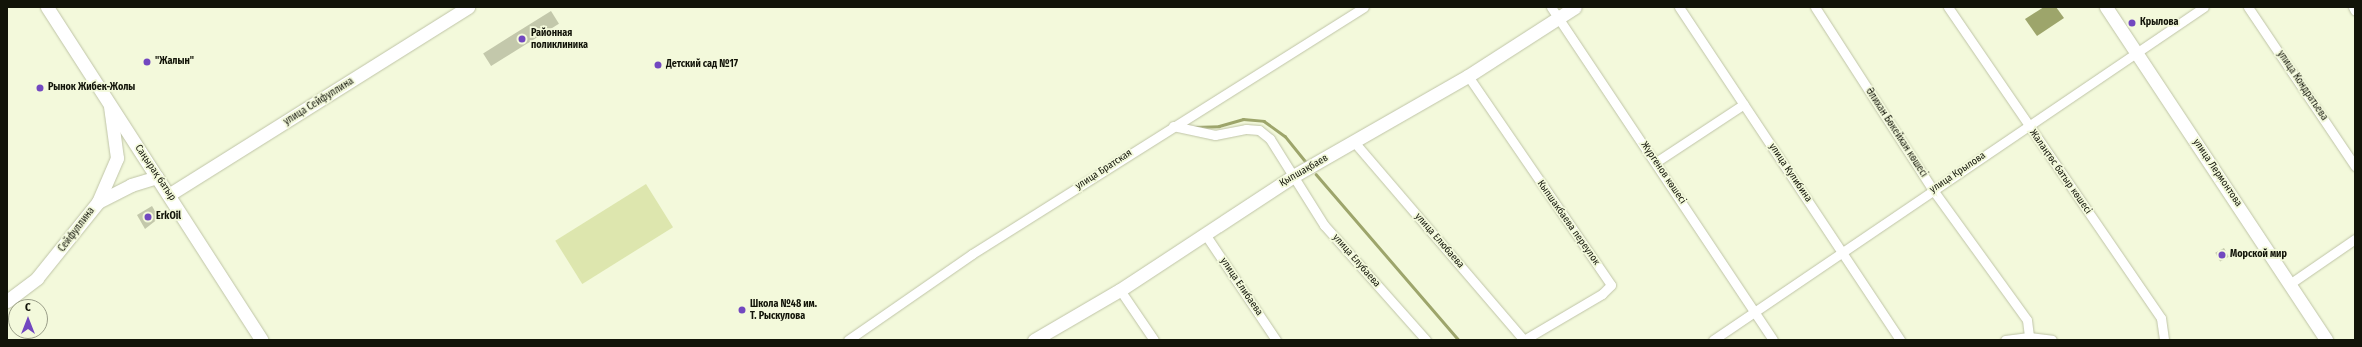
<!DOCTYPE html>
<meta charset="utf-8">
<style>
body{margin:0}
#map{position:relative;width:2362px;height:347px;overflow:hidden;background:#f3f9db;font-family:"Fira Sans Condensed",sans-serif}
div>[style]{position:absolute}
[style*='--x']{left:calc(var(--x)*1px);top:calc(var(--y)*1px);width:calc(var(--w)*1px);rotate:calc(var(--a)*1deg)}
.green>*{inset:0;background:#dde6ae;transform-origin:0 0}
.water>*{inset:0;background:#9da56b}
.stream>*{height:2.5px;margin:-1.25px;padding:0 1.25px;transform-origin:1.25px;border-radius:1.25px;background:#9da56b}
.building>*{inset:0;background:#c3c8ab;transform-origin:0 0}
.roads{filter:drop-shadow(0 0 1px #bfc4a7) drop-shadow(0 0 1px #bfc4a7)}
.street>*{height:9px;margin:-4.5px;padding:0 4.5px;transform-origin:4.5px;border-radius:4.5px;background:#fff}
.secondary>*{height:13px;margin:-6.5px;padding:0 6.5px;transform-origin:6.5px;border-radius:6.5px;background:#fff}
.dots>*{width:11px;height:11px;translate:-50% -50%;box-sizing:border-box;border:2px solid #f3f9db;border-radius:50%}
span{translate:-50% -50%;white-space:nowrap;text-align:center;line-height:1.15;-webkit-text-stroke:3.5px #f3f9db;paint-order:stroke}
.poi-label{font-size:10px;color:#121409;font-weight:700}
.left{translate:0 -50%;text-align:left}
.street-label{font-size:10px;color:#121409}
.frame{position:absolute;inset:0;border:8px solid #121409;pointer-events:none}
.north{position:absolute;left:8px;top:299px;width:40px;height:40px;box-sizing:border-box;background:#f3f9db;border:1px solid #999d87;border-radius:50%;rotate:0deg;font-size:11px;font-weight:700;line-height:16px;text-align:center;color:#121409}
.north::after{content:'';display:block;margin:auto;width:14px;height:18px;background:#7248c0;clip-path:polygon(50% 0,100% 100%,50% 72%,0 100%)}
</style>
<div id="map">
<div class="green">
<i style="left:646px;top:184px;width:51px;height:107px;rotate:58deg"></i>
</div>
<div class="water">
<i style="clip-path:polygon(2044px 7px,2056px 7px,2064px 18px,2037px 36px,2025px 19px)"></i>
</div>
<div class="stream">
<i style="--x:1195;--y:127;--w:24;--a:-2"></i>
<i style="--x:1219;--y:126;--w:25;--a:-16"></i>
<i style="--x:1243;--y:119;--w:21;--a:5"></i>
<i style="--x:1264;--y:121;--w:26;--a:36"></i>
<i style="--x:1285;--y:136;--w:33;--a:51"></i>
<i style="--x:1316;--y:174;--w:219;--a:49.3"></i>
</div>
<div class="building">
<i style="left:551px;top:11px;width:15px;height:80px;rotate:58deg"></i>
<i style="clip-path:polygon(152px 206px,159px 218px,145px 229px,137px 215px)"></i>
<i style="left:2224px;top:248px;width:10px;height:10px;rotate:61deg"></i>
</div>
<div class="roads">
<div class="street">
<i style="--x:1551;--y:7;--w:400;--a:56.3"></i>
<i style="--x:1679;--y:7;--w:400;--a:56.4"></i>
<i style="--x:1815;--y:7;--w:218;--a:57.2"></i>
<i style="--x:1933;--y:190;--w:160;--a:54.1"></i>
<i style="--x:2027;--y:320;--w:17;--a:83"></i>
<i style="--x:1948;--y:7;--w:377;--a:55.6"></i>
<i style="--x:2161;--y:318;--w:22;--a:82"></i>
<i style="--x:2248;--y:7;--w:192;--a:56.1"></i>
<i style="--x:2353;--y:7;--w:4;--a:63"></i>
<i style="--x:1468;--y:76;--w:253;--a:55.6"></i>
<i style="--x:1611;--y:285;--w:13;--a:135"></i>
<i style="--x:1602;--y:294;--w:91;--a:149.5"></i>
<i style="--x:1173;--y:126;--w:43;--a:12.1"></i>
<i style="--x:1215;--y:135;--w:32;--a:-11"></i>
<i style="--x:1246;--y:129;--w:13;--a:4"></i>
<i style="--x:1259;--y:130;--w:14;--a:39"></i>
<i style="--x:1270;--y:139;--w:102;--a:57.9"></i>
<i style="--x:1324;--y:225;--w:154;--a:48.4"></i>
<i style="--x:1355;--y:143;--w:260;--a:49.4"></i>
<i style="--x:1656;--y:162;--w:105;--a:-33.4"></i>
<i style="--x:1205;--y:234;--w:128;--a:56.2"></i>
<i style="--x:2291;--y:283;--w:78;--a:-34.5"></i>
<i style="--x:1120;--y:290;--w:60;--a:55.8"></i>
<i style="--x:848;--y:340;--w:151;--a:-34.7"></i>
<i style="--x:972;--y:254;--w:463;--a:-32.2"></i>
<i style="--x:1713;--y:340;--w:593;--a:-34.15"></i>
<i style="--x:2005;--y:340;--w:24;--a:-7"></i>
<i style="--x:2029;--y:337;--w:23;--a:7"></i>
</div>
<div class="secondary">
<i style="--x:47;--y:7;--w:396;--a:57.2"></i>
<i style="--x:2106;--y:7;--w:399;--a:56.5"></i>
<i style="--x:170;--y:194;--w:352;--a:-32.1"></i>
<i style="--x:98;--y:202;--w:48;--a:-66.6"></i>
<i style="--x:117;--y:158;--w:52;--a:-97.7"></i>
<i style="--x:7;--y:301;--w:38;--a:-37"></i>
<i style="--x:37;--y:278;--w:97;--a:-51.2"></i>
<i style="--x:98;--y:202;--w:37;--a:-27"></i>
<i style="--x:131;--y:185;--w:27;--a:-17"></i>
<i style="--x:1034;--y:340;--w:99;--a:-30.2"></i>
<i style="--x:1120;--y:290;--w:209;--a:-33.3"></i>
<i style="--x:1295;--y:175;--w:199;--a:-29.8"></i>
<i style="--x:1468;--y:76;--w:127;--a:-32.8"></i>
</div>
</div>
<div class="dots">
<i style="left:2132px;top:23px;background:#7248c0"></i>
<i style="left:522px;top:39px;background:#7248c0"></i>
<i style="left:147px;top:62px;background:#7248c0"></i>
<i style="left:658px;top:65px;background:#7248c0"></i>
<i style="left:40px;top:88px;background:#7248c0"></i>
<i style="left:148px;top:217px;background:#7248c0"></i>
<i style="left:2222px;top:255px;background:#7248c0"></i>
<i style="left:742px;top:310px;background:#7248c0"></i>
</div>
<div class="poi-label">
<span class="left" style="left:2140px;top:23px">Крылова</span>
<span class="left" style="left:531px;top:39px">Районная<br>поликлиника</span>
<span class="left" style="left:155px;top:62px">"Жалын"</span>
<span class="left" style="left:666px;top:65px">Детский сад №17</span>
<span class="left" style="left:48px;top:88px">Рынок Жибек-Жолы</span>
<span class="left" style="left:156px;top:217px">ErkOil</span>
<span class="left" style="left:2230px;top:255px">Морской мир</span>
<span class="left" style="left:750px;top:310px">Школа №48 им.<br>Т. Рыскулова</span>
</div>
<div class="street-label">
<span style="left:2302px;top:86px;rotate:56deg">улица Кондратьева</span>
<span style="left:319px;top:102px;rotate:-32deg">улица Сейфуллина</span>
<span style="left:1896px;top:133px;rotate:57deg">Әлихан Бөкейхан көшесі</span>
<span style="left:1104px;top:170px;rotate:-33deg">улица Братская</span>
<span style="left:1304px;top:171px;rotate:-30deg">Қыпшақбаев</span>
<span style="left:2060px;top:172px;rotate:55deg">Жалаңтөс батыр көшесі</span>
<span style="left:155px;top:173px;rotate:56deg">Саңырақ батыр</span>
<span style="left:1663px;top:173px;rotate:56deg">Жүргенов көшесі</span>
<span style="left:1790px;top:173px;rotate:56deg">улица Кулибина</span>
<span style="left:1958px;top:173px;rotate:-34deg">улица Крылова</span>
<span style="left:2217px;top:173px;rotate:56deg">улица Лермонтова</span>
<span style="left:1568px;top:223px;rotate:55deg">Кыпшакбаева переулок</span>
<span style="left:77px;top:230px;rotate:-53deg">Сейфуллина</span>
<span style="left:1439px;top:241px;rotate:49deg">улица Елюбаева</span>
<span style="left:1356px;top:261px;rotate:49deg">улица Елубаева</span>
<span style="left:1241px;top:287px;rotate:56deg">улица Елибаева</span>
</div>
<div class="frame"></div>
<div class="north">С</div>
</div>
